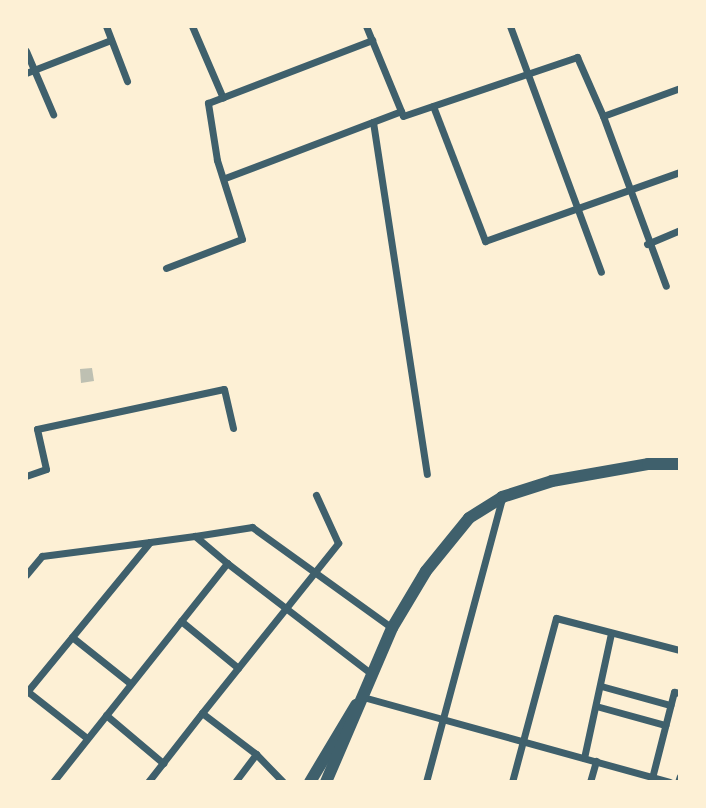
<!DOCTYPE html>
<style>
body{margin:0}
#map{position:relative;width:706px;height:808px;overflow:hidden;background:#fdf0d5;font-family:"Roboto Serif",serif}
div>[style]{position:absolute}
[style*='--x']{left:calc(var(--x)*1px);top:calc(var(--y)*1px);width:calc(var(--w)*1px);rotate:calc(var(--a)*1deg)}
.building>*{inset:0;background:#bec0b2}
.minor>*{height:7px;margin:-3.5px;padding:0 3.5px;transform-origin:3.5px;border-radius:3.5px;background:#3f606c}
.tertiary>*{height:12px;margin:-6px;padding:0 6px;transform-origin:6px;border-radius:6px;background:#3f606c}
span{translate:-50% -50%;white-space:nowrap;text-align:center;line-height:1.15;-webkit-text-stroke:7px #fdf0d5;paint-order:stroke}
.frame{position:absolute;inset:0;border:28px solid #fdf0d5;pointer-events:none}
</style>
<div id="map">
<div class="building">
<i style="clip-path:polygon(92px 368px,94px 381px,81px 383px,80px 369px)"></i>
</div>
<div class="minor">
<i style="--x:106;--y:26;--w:59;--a:69.1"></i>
<i style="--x:192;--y:26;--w:78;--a:66.7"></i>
<i style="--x:366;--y:26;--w:92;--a:67.6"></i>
<i style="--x:510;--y:26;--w:262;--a:69.7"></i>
<i style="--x:26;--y:51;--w:69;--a:66.8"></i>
<i style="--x:26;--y:73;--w:91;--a:-21.2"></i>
<i style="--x:433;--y:106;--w:145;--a:68.9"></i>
<i style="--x:485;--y:241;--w:207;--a:-19.5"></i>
<i style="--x:603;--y:116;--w:181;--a:69.7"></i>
<i style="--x:373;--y:122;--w:356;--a:81.3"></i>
<i style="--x:225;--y:178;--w:188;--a:-20.8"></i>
<i style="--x:401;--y:111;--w:5;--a:68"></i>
<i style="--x:403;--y:116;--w:184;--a:-18.7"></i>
<i style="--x:577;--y:57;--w:64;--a:66.2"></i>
<i style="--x:603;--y:116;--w:82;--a:-20"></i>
<i style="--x:647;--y:244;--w:36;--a:-23"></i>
<i style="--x:166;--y:268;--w:81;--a:-20.9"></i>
<i style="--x:242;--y:239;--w:83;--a:-107.6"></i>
<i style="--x:217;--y:160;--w:58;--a:-99"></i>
<i style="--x:208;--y:103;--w:176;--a:-21"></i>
<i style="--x:26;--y:476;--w:21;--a:-19"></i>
<i style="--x:46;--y:469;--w:41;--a:-102.7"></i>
<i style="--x:37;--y:429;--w:191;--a:-12.1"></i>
<i style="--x:224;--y:389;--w:40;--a:77"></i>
<i style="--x:195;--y:536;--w:58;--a:-9"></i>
<i style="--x:252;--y:527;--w:173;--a:35.8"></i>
<i style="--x:26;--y:575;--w:25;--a:-50"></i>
<i style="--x:42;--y:556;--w:109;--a:-7.4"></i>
<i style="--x:181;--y:621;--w:74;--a:39.5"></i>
<i style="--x:72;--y:637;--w:75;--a:38.5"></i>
<i style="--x:601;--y:686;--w:72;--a:15.4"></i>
<i style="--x:27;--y:691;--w:76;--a:38.1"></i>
<i style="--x:26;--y:693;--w:195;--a:-50.6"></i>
<i style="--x:150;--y:542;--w:45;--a:-7.6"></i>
<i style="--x:195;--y:536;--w:42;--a:40.2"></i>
<i style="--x:363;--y:697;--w:318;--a:15.5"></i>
<i style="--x:596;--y:706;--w:72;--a:15.4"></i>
<i style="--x:202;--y:713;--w:218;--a:-51.3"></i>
<i style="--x:338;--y:543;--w:53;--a:-114.6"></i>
<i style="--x:106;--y:715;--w:75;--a:40.1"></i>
<i style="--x:584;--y:758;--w:128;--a:-77.8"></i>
<i style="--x:652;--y:778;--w:89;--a:-75.7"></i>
<i style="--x:674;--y:692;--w:6;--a:9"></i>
<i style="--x:53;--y:782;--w:280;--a:-51.5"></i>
<i style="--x:227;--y:563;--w:184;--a:37.5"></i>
<i style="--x:148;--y:782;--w:88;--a:-52"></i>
<i style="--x:202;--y:713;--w:68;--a:37.2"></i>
<i style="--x:256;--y:754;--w:39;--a:46"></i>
<i style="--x:235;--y:782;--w:35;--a:-53"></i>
<i style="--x:426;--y:782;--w:294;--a:-75"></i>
<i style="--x:512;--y:782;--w:170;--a:-75"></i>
<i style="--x:556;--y:618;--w:128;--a:14.5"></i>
<i style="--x:590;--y:782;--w:22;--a:-74"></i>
<i style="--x:678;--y:782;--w:6;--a:-72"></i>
</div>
<div class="tertiary">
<i style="--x:310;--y:782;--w:90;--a:-59.1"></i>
<i style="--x:326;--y:782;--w:168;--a:-66.8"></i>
<i style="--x:392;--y:628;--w:66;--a:-59.2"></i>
<i style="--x:426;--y:571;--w:68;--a:-50.9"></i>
<i style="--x:469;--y:518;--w:39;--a:-32"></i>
<i style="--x:502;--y:497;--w:52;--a:-17.7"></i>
<i style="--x:552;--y:481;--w:97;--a:-10"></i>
<i style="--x:648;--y:464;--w:32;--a:0"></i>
</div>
<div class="frame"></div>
</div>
